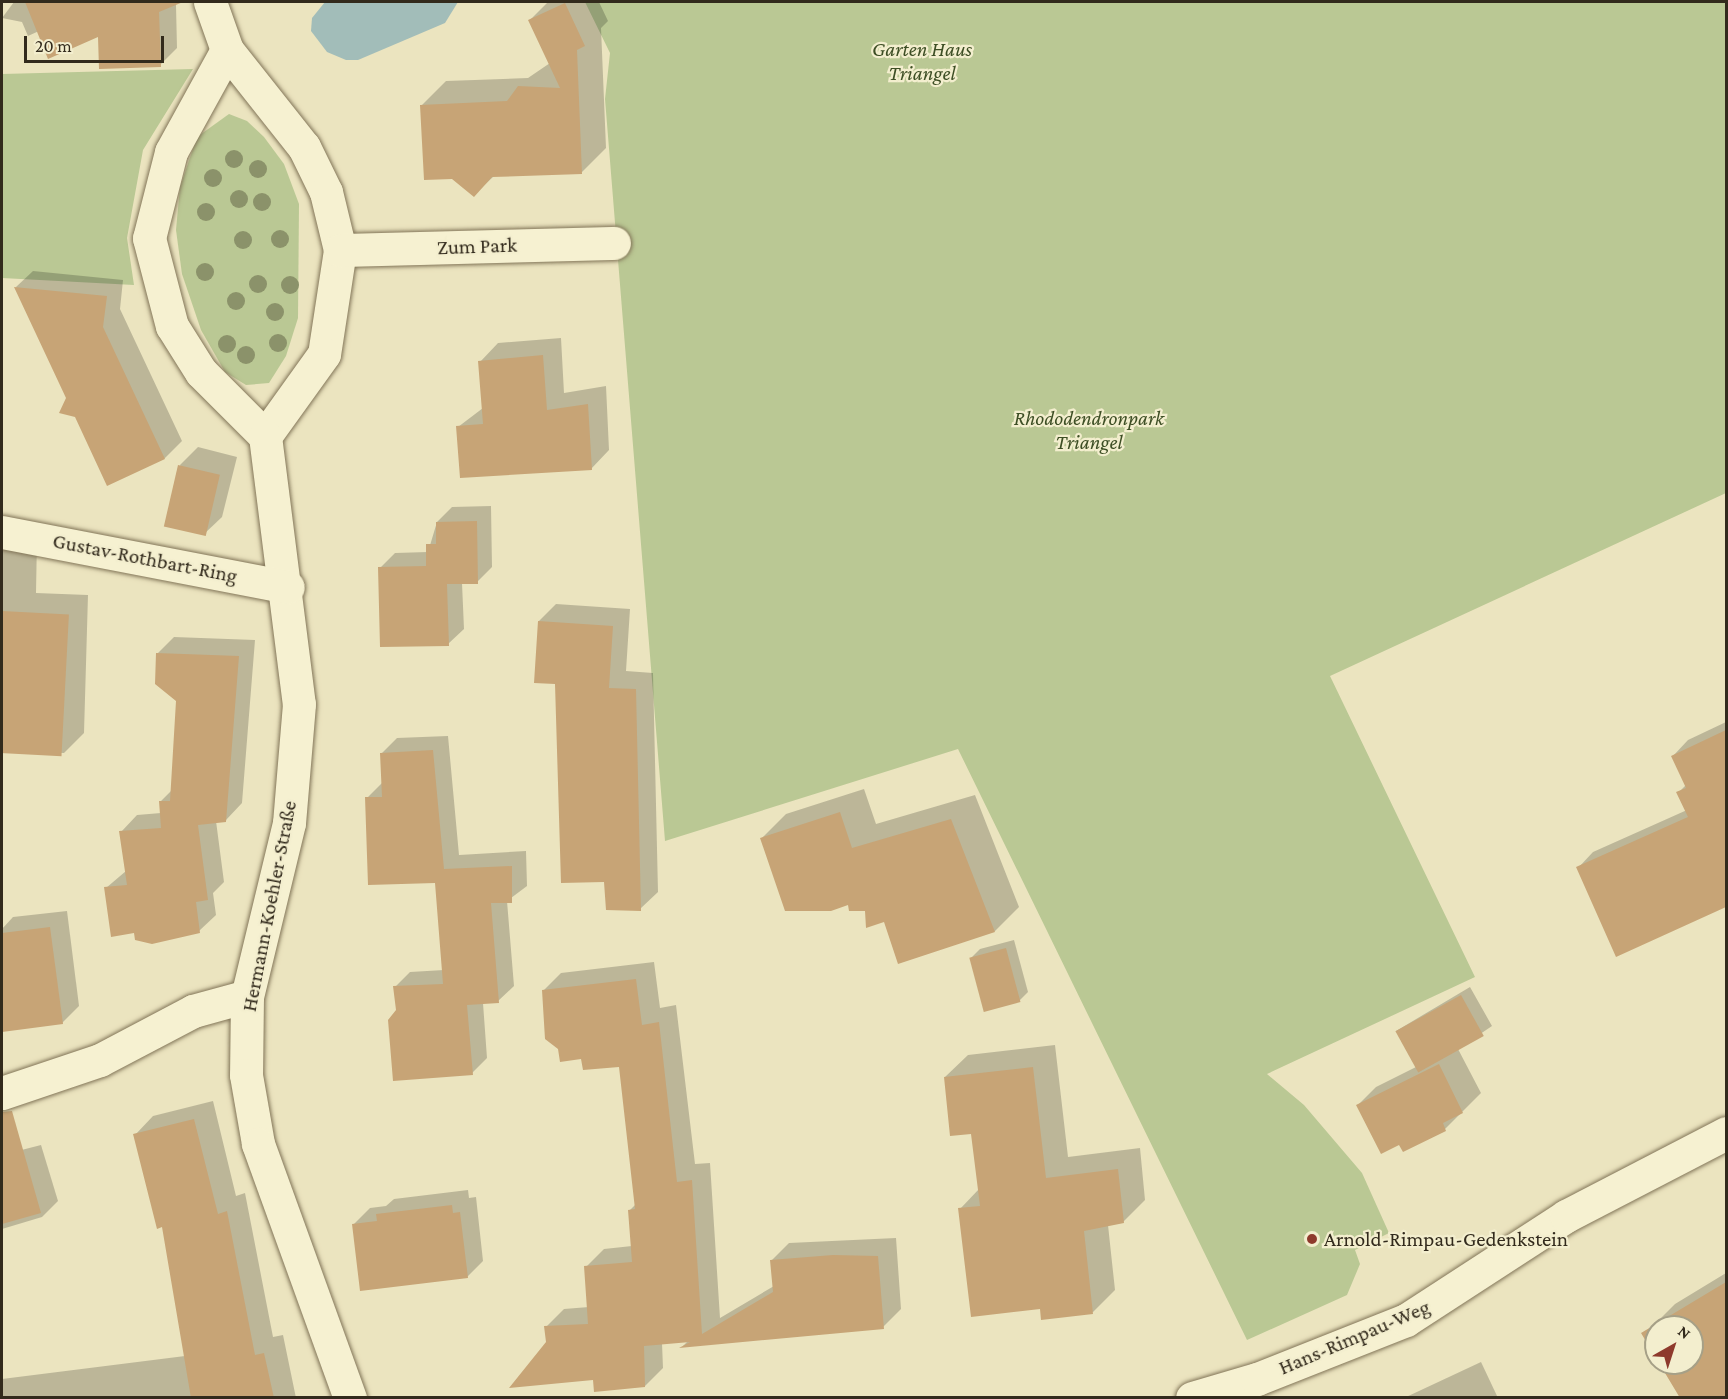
<!DOCTYPE html>
<meta charset="utf-8">
<style>
body{margin:0}
#map{position:relative;width:1728px;height:1399px;overflow:hidden;background:#ebe4bf;font-family:"Crimson Pro",serif}
div>[style]{position:absolute}
[style*='--x']{left:calc(var(--x)*1px);top:calc(var(--y)*1px);width:calc(var(--w)*1px);rotate:calc(var(--a)*1deg)}
.green>*{inset:0;background:#bac894}
.water>*{inset:0;background:#a2bdb9}
.shadow>*{inset:0;background:#0003}
.building>*{inset:0;background:#c7a476;transform-origin:0 0}
.roads{filter:drop-shadow(0 0 2px #827558) drop-shadow(0 0 2px #827558)}
.street>*{height:33px;margin:-16.5px;padding:0 16.5px;transform-origin:16.5px;border-radius:16.5px;background:#f6f1d1}
.trees>*{width:18px;height:18px;margin:-9px;border-radius:50%;background:#8b926a}
.dots>*{width:16px;height:16px;translate:-50% -50%;box-sizing:border-box;border:3px solid #f3eece;border-radius:50%}
span{translate:-50% -50%;white-space:nowrap;text-align:center;line-height:1.15;-webkit-text-stroke:4.5px #f3eece;paint-order:stroke}
.park-label{font-size:21px;color:#3d4e24;font-style:italic}
.street-label{font-size:21px;color:#322a1c}
.poi-label{font-size:21px;color:#322a1c}
.left{translate:0 -50%;text-align:left}
.frame{position:absolute;inset:0;border:3px solid #322a1c;pointer-events:none}
.north{position:absolute;left:1644px;top:1315px;width:60px;height:60px;box-sizing:border-box;background:#f3eece;border:2px solid #a6a087;border-radius:50%;rotate:39deg;font-size:16px;font-weight:700;line-height:24px;text-align:center;color:#322a1c}
.north::after{content:'';display:block;margin:auto;width:21px;height:27px;background:#8e3a2c;clip-path:polygon(50% 0,100% 100%,50% 72%,0 100%)}
.scale{position:absolute;left:24px;top:36px;width:140px;height:27px;box-sizing:border-box;border:3px solid #322a1c;border-top:0;padding-left:8px;font-size:18px;line-height:21px;white-space:nowrap;color:#322a1c;-webkit-text-stroke:4px #f3eece;paint-order:stroke}
</style>
<div id="map">
<div class="green">
<i style="clip-path:polygon(585px 2px,1726px 2px,1726px 493px,1330px 676px,1475px 977px,1267px 1074px,1304px 1105px,1362px 1173px,1389px 1233px,1355px 1250px,1360px 1264px,1347px 1295px,1247px 1340px,958px 749px,665px 841px,605px 99px,610px 53px)"></i>
<i style="clip-path:polygon(193px 69px,143px 150px,127px 238px,134px 285px,2px 278px,2px 74px)"></i>
<i style="clip-path:polygon(229px 114px,247px 121px,264px 137px,284px 164px,299px 204px,298px 318px,286px 356px,269px 383px,246px 385px,225px 372px,201px 330px,182px 274px,176px 230px,180px 187px,197px 137px)"></i>
</div>
<div class="water">
<i style="clip-path:polygon(325px 2px,458px 2px,445px 23px,358px 60px,346px 60px,327px 52px,311px 31px,312px 18px)"></i>
</div>
<div class="shadow">
<i style="clip-path:polygon(14px 2px,176px 5px,177px 48px,160px 65px,100px 35px,39px 31px,28px 36px,22px 22px,2px 18px)"></i>
<i style="clip-path:polygon(548px 2px,599px 2px,608px 21px,601px 28px,606px 148px,582px 172px,494px 176px,474px 195px,422px 105px,446px 81px,528px 78px,550px 63px,530px 20px)"></i>
<i style="clip-path:polygon(33px 271px,123px 280px,120px 309px,182px 441px,165px 458px,108px 484px,16px 287px)"></i>
<i style="clip-path:polygon(561px 338px,564px 393px,606px 386px,609px 450px,591px 469px,458px 427px,483px 408px,480px 362px,498px 343px)"></i>
<i style="clip-path:polygon(198px 447px,237px 457px,222px 517px,203px 535px,180px 465px)"></i>
<i style="clip-path:polygon(491px 506px,492px 567px,477px 582px,462px 583px,464px 629px,448px 644px,380px 568px,395px 553px,428px 552px,437px 522px,452px 507px)"></i>
<i style="clip-path:polygon(2px 538px,37px 539px,36px 593px,88px 595px,84px 733px,64px 753px,2px 751px)"></i>
<i style="clip-path:polygon(556px 604px,630px 609px,626px 671px,653px 673px,658px 892px,640px 909px,605px 881px,539px 621px)"></i>
<i style="clip-path:polygon(174px 637px,255px 640px,242px 803px,226px 820px,216px 821px,224px 882px,213px 893px,216px 915px,199px 931px,152px 942px,135px 932px,106px 888px,126px 871px,121px 832px,137px 815px,161px 813px,160px 802px,172px 790px,177px 700px,157px 654px)"></i>
<i style="clip-path:polygon(1726px 722px,1726px 906px,1616px 955px,1578px 868px,1593px 852px,1687px 810px,1678px 793px,1686px 785px,1673px 756px,1688px 740px)"></i>
<i style="clip-path:polygon(448px 736px,459px 855px,526px 851px,527px 886px,507px 901px,514px 986px,498px 1001px,483px 1003px,487px 1058px,472px 1073px,397px 1011px,395px 987px,410px 972px,444px 970px,437px 881px,367px 798px,383px 782px,382px 753px,397px 738px)"></i>
<i style="clip-path:polygon(864px 789px,876px 824px,975px 795px,1019px 907px,995px 931px,899px 963px,885px 920px,849px 904px,762px 838px,786px 814px)"></i>
<i style="clip-path:polygon(67px 911px,79px 1006px,62px 1023px,2px 1030px,2px 929px,13px 917px)"></i>
<i style="clip-path:polygon(1014px 940px,1028px 992px,1019px 1001px,971px 958px,980px 949px)"></i>
<i style="clip-path:polygon(654px 962px,660px 1008px,676px 1005px,695px 1164px,710px 1163px,720px 1318px,774px 1286px,771px 1261px,789px 1243px,896px 1238px,901px 1309px,883px 1327px,683px 1346px,689px 1340px,662px 1343px,663px 1368px,645px 1386px,594px 1378px,547px 1343px,546px 1327px,564px 1309px,589px 1307px,586px 1267px,604px 1249px,632px 1246px,630px 1210px,636px 1204px,620px 1065px,582px 1057px,543px 991px,561px 973px)"></i>
<i style="clip-path:polygon(1470px 987px,1492px 1026px,1458px 1049px,1481px 1093px,1445px 1129px,1400px 1143px,1358px 1105px,1376px 1087px,1416px 1067px,1396px 1031px)"></i>
<i style="clip-path:polygon(1055px 1045px,1068px 1157px,1140px 1148px,1145px 1200px,1123px 1222px,1108px 1225px,1115px 1290px,1093px 1312px,1041px 1307px,960px 1209px,979px 1189px,972px 1132px,945px 1077px,968px 1055px)"></i>
<i style="clip-path:polygon(213px 1101px,236px 1196px,245px 1193px,273px 1337px,283px 1335px,296px 1398px,2px 1398px,2px 1379px,185px 1356px,163px 1226px,135px 1135px,153px 1116px)"></i>
<i style="clip-path:polygon(41px 1145px,58px 1201px,42px 1217px,2px 1229px,2px 1155px)"></i>
<i style="clip-path:polygon(468px 1190px,469px 1198px,476px 1197px,483px 1261px,467px 1277px,354px 1224px,370px 1208px,386px 1206px,394px 1199px)"></i>
<i style="clip-path:polygon(1726px 1273px,1726px 1398px,1705px 1398px,1667px 1363px,1692px 1363px,1692px 1327px,1656px 1327px,1656px 1343px,1649px 1330px,1675px 1304px)"></i>
<i style="clip-path:polygon(1481px 1362px,1498px 1398px,1404px 1398px)"></i>
</div>
<div class="building">
<i style="clip-path:polygon(25px 2px,183px 2px,159px 12px,161px 67px,99px 69px,98px 37px,48px 59px)"></i>
<i style="clip-path:polygon(565px 3px,585px 46px,577px 50px,582px 174px,492px 177px,474px 197px,452px 179px,424px 180px,420px 105px,507px 101px,518px 86px,560px 88px,528px 20px)"></i>
<i style="clip-path:polygon(14px 287px,107px 296px,103px 327px,165px 459px,107px 486px,75px 417px,59px 413px,66px 398px)"></i>
<i style="clip-path:polygon(543px 355px,547px 410px,588px 404px,592px 470px,460px 478px,456px 426px,483px 424px,478px 361px)"></i>
<i style="left:178px;top:465px;width:43px;height:63px;rotate:13deg"></i>
<i style="clip-path:polygon(477px 521px,478px 584px,447px 584px,449px 646px,380px 647px,378px 567px,426px 566px,426px 544px,436px 544px,436px 522px)"></i>
<i style="left:2px;top:611px;width:67px;height:142px;rotate:3deg"></i>
<i style="clip-path:polygon(538px 621px,613px 626px,609px 688px,636px 689px,641px 911px,606px 910px,604px 882px,561px 883px,555px 684px,534px 683px)"></i>
<i style="clip-path:polygon(156px 653px,239px 656px,226px 822px,198px 825px,208px 900px,196px 902px,200px 933px,152px 944px,135px 940px,134px 933px,111px 937px,104px 887px,127px 885px,119px 831px,161px 828px,159px 801px,170px 801px,176px 701px,155px 684px)"></i>
<i style="clip-path:polygon(1726px 730px,1726px 907px,1616px 957px,1576px 867px,1688px 817px,1676px 792px,1686px 788px,1671px 756px)"></i>
<i style="clip-path:polygon(433px 750px,444px 869px,512px 866px,512px 903px,491px 903px,499px 1003px,467px 1005px,473px 1075px,393px 1081px,388px 1020px,396px 1010px,393px 986px,443px 984px,435px 883px,368px 885px,365px 797px,382px 797px,380px 753px)"></i>
<i style="clip-path:polygon(840px 812px,852px 848px,951px 819px,995px 932px,898px 964px,884px 922px,866px 928px,865px 911px,849px 911px,848px 905px,831px 911px,785px 911px,760px 838px)"></i>
<i style="clip-path:polygon(50px 927px,63px 1024px,2px 1032px,2px 933px)"></i>
<i style="left:1006px;top:948px;width:56px;height:38px;rotate:75deg"></i>
<i style="clip-path:polygon(636px 979px,642px 1025px,659px 1022px,677px 1182px,692px 1180px,702px 1334px,773px 1292px,770px 1260px,833px 1255px,878px 1256px,884px 1329px,679px 1348px,690px 1342px,644px 1346px,645px 1387px,594px 1392px,593px 1380px,509px 1388px,546px 1342px,544px 1326px,588px 1324px,584px 1266px,632px 1262px,628px 1210px,635px 1209px,619px 1067px,583px 1070px,581px 1059px,560px 1062px,558px 1049px,545px 1039px,542px 990px)"></i>
<i style="left:1461px;top:995px;width:47px;height:75px;rotate:61deg"></i>
<i style="clip-path:polygon(1439px 1064px,1463px 1113px,1443px 1123px,1446px 1131px,1403px 1152px,1399px 1145px,1381px 1154px,1356px 1105px)"></i>
<i style="clip-path:polygon(1033px 1067px,1046px 1178px,1118px 1169px,1124px 1223px,1084px 1231px,1093px 1314px,1041px 1320px,1040px 1309px,971px 1317px,958px 1208px,980px 1206px,971px 1134px,950px 1136px,944px 1077px)"></i>
<i style="clip-path:polygon(12px 1111px,41px 1213px,2px 1224px,2px 1112px)"></i>
<i style="clip-path:polygon(194px 1119px,218px 1214px,227px 1211px,255px 1355px,264px 1353px,274px 1398px,191px 1398px,162px 1227px,157px 1229px,133px 1134px)"></i>
<i style="clip-path:polygon(452px 1205px,453px 1213px,460px 1212px,468px 1278px,360px 1291px,352px 1224px,377px 1221px,376px 1214px)"></i>
<i style="clip-path:polygon(1726px 1282px,1726px 1398px,1680px 1398px,1659px 1363px,1692px 1363px,1692px 1327px,1656px 1327px,1656px 1358px,1641px 1333px)"></i>
</div>
<div class="roads">
<div class="street">
<i style="--x:210;--y:2;--w:51;--a:70.5"></i>
<i style="--x:227;--y:50;--w:124;--a:51.6"></i>
<i style="--x:304;--y:147;--w:50;--a:63.9"></i>
<i style="--x:326;--y:192;--w:60;--a:76.4"></i>
<i style="--x:340;--y:250;--w:105;--a:98.7"></i>
<i style="--x:324;--y:354;--w:101;--a:125.7"></i>
<i style="--x:227;--y:50;--w:116;--a:118.8"></i>
<i style="--x:171;--y:152;--w:89;--a:104.3"></i>
<i style="--x:149;--y:238;--w:91;--a:75.4"></i>
<i style="--x:172;--y:326;--w:54;--a:57.8"></i>
<i style="--x:201;--y:372;--w:91;--a:45"></i>
<i style="--x:265;--y:436;--w:270;--a:82.8"></i>
<i style="--x:299;--y:704;--w:119;--a:94.8"></i>
<i style="--x:289;--y:823;--w:178;--a:103.6"></i>
<i style="--x:247;--y:996;--w:79;--a:90.7"></i>
<i style="--x:246;--y:1075;--w:70;--a:80.1"></i>
<i style="--x:258;--y:1144;--w:270;--a:70.1"></i>
<i style="--x:340;--y:250;--w:274;--a:-1.5"></i>
<i style="--x:2;--y:532;--w:291;--a:10.9"></i>
<i style="--x:2;--y:1093;--w:103;--a:-18.6"></i>
<i style="--x:100;--y:1060;--w:105;--a:-27.8"></i>
<i style="--x:193;--y:1011;--w:56;--a:-15.5"></i>
<i style="--x:1192;--y:1398;--w:68;--a:-16.3"></i>
<i style="--x:1257;--y:1379;--w:160;--a:-21.6"></i>
<i style="--x:1406;--y:1320;--w:191;--a:-33"></i>
<i style="--x:1566;--y:1216;--w:180;--a:-27.4"></i>
</div>
</div>
<div class="trees">
<i style="left:234px;top:159px"></i>
<i style="left:258px;top:169px"></i>
<i style="left:213px;top:178px"></i>
<i style="left:239px;top:199px"></i>
<i style="left:262px;top:202px"></i>
<i style="left:206px;top:212px"></i>
<i style="left:280px;top:239px"></i>
<i style="left:243px;top:240px"></i>
<i style="left:205px;top:272px"></i>
<i style="left:258px;top:284px"></i>
<i style="left:290px;top:285px"></i>
<i style="left:236px;top:301px"></i>
<i style="left:275px;top:312px"></i>
<i style="left:278px;top:343px"></i>
<i style="left:227px;top:344px"></i>
<i style="left:246px;top:355px"></i>
</div>
<div class="dots">
<i style="left:1312px;top:1239px;background:#8e3a2c"></i>
</div>
<div class="park-label">
<span style="left:922px;top:61px">Garten Haus<br>Triangel</span>
<span style="left:1089px;top:430px">Rhododendronpark<br>Triangel</span>
</div>
<div class="street-label">
<span style="left:477px;top:246px;rotate:-2deg">Zum Park</span>
<span style="left:145px;top:558px;rotate:11deg">Gustav-Rothbart-Ring</span>
<span style="left:269px;top:906px;rotate:-79deg">Hermann-Koehler-Straße</span>
<span style="left:1354px;top:1337px;rotate:-23deg">Hans-Rimpau-Weg</span>
</div>
<div class="poi-label">
<span class="left" style="left:1324px;top:1239px">Arnold-Rimpau-Gedenkstein</span>
</div>
<div class="frame"></div>
<div class="north">N</div>
<div class="scale">20 m</div>
</div>
